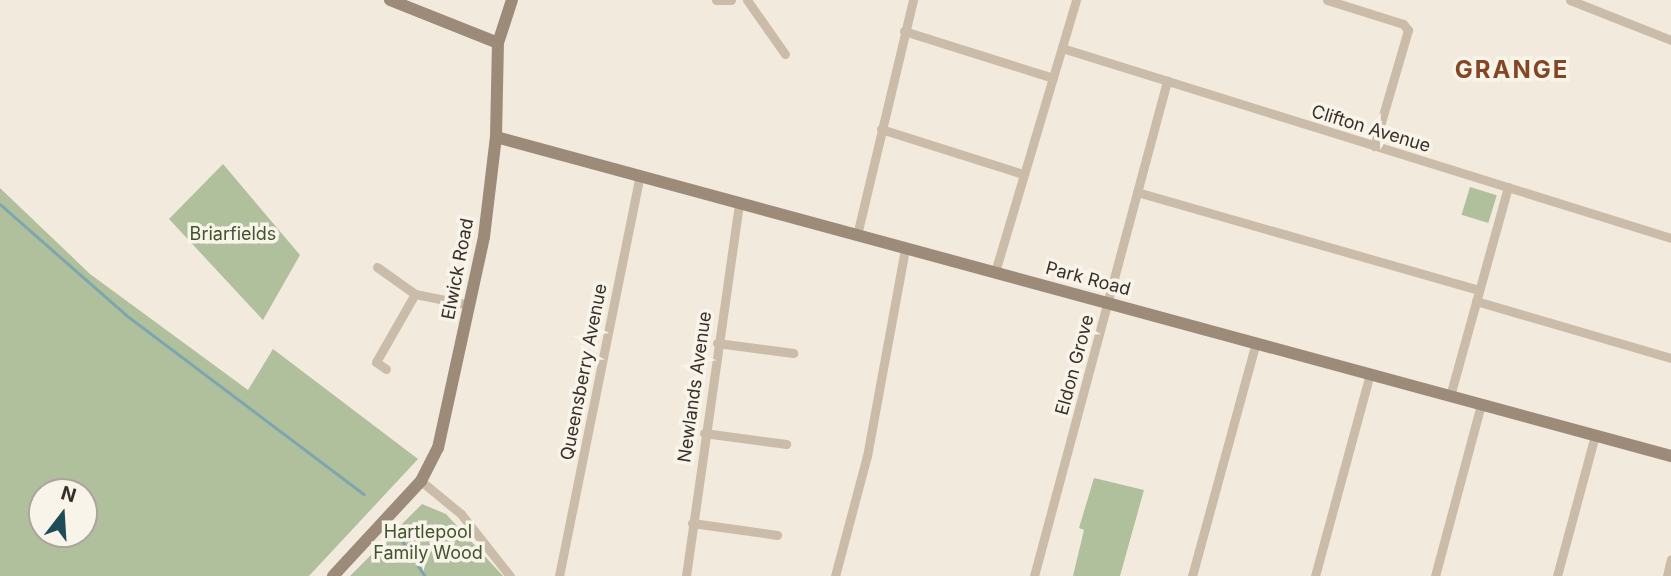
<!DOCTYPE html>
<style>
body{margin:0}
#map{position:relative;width:1671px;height:576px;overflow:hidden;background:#f2eadd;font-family:Inter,sans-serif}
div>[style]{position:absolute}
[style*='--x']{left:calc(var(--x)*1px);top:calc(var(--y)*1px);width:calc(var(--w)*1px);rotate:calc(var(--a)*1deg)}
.green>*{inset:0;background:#b0c09d;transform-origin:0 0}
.stream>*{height:2.5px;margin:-1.25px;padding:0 1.25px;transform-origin:1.25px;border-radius:1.25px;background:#7da6ae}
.street>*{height:9px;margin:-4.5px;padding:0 4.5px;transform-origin:4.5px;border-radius:4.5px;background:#cabca9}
.secondary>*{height:12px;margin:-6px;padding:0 6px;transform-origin:6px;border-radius:6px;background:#9d8b7a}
span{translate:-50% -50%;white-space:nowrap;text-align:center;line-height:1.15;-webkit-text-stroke:7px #f9f4e9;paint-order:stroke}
.street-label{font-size:18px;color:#372f29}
.park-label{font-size:18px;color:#41542d}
.district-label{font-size:24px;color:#844724;font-weight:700;letter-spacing:2px}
.north{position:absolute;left:28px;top:478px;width:70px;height:70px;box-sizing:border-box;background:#f9f4e9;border:2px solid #aba59c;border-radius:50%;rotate:17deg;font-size:19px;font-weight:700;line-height:28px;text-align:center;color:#372f29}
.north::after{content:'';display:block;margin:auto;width:24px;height:32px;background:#1f4d57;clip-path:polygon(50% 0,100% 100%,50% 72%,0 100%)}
</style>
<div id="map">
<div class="green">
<i style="clip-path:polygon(223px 164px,300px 255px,263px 320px,169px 219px)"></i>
<i style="left:1470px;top:187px;width:28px;height:29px;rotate:17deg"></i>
<i style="clip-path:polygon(evenodd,0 188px,90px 274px,248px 390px,273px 349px,418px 459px,309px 576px,0 576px,0 188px,42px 492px,84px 492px,84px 534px,42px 534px,42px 492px)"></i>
<i style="clip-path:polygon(1094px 478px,1144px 490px,1120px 576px,1073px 576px,1084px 530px,1079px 528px)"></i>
<i style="clip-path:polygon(422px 504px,446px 514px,503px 576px,350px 576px)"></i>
</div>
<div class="stream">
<i style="--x:0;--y:204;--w:167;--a:41.3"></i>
<i style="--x:125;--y:314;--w:299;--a:37"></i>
<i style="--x:403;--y:542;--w:40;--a:57.1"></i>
</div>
<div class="street">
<i style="--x:716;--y:0;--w:15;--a:0"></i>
<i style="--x:747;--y:0;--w:66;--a:54.9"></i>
<i style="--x:1327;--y:0;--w:80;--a:17.5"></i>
<i style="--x:1403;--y:24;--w:8;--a:50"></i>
<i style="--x:1408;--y:30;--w:121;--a:106.3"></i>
<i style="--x:1570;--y:0;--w:109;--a:21.6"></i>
<i style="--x:904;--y:31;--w:156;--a:17.5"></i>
<i style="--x:1062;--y:48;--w:638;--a:17.33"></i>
<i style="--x:881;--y:129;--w:149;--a:17.6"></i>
<i style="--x:1137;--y:192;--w:356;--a:16"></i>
<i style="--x:857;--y:235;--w:242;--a:-76.6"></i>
<i style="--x:377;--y:267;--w:47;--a:35.4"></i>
<i style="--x:415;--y:294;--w:56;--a:11.3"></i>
<i style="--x:995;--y:272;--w:284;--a:-73.4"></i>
<i style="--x:1476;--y:301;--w:203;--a:16.3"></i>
<i style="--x:717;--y:343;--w:77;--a:7.5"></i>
<i style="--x:386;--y:369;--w:12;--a:-145"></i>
<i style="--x:376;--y:362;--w:78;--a:-60.2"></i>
<i style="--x:1450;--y:396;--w:217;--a:-74.5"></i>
<i style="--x:704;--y:433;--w:83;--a:7.6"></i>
<i style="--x:421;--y:481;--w:52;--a:39.5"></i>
<i style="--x:461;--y:514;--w:79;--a:51.7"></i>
<i style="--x:692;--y:523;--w:86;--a:8"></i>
<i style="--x:559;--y:576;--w:409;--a:-78.6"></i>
<i style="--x:686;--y:576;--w:378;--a:-81.9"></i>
<i style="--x:835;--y:576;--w:124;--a:-75.1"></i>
<i style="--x:867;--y:456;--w:211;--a:-79.6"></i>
<i style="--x:1034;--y:576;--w:513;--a:-74.96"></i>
<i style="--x:1192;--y:576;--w:243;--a:-74.7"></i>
<i style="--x:1315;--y:576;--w:209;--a:-74.8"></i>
<i style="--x:1435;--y:576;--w:178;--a:-75"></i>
<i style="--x:1557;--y:576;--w:146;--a:-74.9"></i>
<i style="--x:1667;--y:576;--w:17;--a:-77"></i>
</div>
<div class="secondary">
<i style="--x:390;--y:0;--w:116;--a:21.7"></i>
<i style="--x:496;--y:137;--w:1218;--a:15.19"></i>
<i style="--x:333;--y:576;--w:129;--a:-47.2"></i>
<i style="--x:421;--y:481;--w:37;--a:-63"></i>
<i style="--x:438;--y:448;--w:216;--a:-77.7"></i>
<i style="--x:484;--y:237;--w:101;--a:-83.2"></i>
<i style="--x:496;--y:137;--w:94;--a:-88.8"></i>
<i style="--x:498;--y:43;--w:45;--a:-72"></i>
</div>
<div class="street-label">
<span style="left:1371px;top:129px;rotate:17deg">Clifton Avenue</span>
<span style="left:458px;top:269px;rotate:-79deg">Elwick Road</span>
<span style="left:1088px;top:279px;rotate:15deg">Park Road</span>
<span style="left:1075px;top:365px;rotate:-75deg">Eldon Grove</span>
<span style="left:584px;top:372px;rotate:-79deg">Queensberry Avenue</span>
<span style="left:695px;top:387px;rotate:-82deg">Newlands Avenue</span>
</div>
<div class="park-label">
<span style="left:233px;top:234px">Briarfields</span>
<span style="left:428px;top:543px">Hartlepool<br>Family Wood</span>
</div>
<div class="district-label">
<span style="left:1512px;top:70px">GRANGE</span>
</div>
<div class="north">N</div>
</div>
